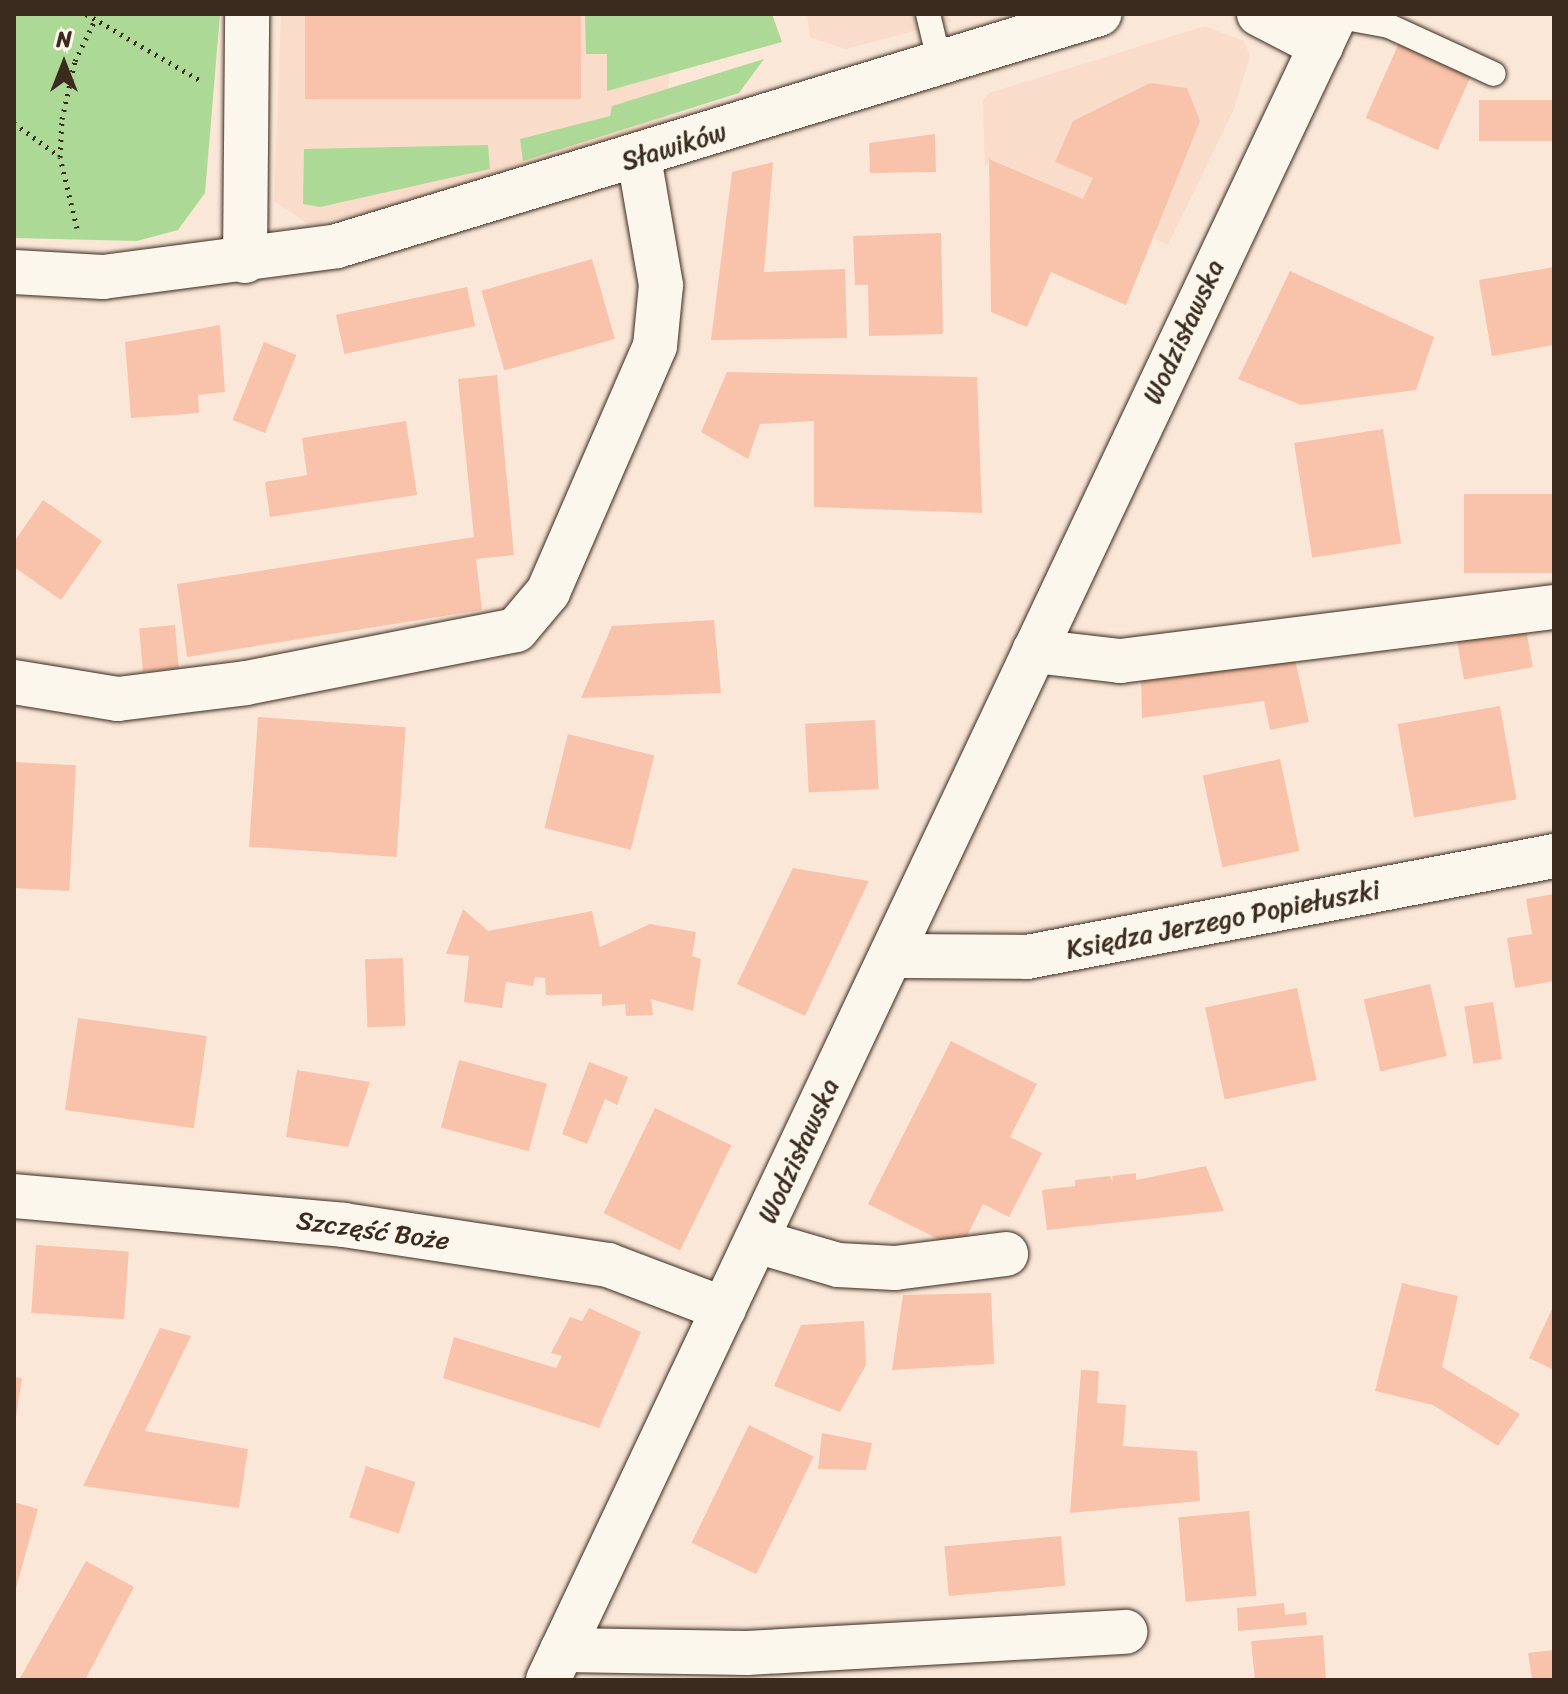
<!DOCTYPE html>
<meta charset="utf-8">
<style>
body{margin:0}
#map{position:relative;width:1568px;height:1694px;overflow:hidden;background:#fae7d8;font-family:Sriracha,sans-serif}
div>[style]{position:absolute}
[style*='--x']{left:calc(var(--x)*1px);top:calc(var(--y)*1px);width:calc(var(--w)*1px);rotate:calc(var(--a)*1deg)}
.built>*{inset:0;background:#fadcca}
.green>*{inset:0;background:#add997}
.building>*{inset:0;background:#f9c3ab;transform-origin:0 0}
.path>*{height:5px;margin-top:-2.5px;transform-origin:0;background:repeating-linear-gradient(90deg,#3b2a1e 0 2px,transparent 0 8px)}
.roads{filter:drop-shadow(0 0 2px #3b2a1e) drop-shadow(0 0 2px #3b2a1e)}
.lane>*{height:24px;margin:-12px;padding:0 12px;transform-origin:12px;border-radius:12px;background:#fbf7ec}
.street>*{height:44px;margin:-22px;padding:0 22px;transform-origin:22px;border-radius:22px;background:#fbf7ec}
.secondary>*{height:44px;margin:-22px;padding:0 22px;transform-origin:22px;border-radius:22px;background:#fbf7ec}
span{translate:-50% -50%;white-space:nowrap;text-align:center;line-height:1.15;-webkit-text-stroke:7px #fbf7ec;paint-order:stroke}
.street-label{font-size:26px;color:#3b2a1e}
.frame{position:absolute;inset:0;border:16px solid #3b2a1e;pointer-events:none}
.north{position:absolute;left:24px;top:24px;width:80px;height:80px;-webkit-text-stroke:6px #fbf7ec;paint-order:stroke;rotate:0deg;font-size:22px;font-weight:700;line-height:32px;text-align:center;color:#3b2a1e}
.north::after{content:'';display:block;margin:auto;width:28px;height:36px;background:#3b2a1e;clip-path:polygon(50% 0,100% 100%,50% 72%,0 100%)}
</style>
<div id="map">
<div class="built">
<i style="clip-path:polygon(281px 14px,674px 14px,664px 144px,310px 225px,274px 201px)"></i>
<i style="clip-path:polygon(807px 14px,946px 14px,951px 21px,846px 49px,810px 37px)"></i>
<i style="clip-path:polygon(1205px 26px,1244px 41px,1250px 56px,1234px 109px,1168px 245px,1155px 239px,1158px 231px,990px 159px,985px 168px,983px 101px,989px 93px)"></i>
</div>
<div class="green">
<i style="clip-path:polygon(14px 14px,220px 14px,205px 193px,178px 230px,137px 241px,14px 238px)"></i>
<i style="clip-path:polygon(585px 14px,772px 14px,782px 42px,607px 91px,607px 54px,586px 54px)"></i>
<i style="clip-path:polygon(764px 59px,739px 93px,523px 161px,520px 139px,610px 116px,612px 106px)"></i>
<i style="clip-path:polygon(488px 145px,490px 169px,320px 207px,303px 204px,304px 149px)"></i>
</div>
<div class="building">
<i style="left:305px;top:14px;width:276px;height:85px"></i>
<i style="left:1399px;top:43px;width:79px;height:82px;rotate:24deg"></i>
<i style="clip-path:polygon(1150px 83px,1187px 88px,1200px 121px,1126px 305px,1051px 272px,1027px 327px,991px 312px,989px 159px,1083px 199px,1093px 178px,1055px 162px,1073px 121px)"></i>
<i style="left:1554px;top:100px;width:41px;height:75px;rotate:90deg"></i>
<i style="clip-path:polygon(935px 134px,936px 172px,870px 173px,869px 143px)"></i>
<i style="clip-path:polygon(773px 162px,764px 272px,845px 269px,847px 338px,711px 340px,732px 172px)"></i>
<i style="clip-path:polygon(941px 233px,943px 334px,869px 336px,868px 285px,855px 285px,853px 236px)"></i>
<i style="left:592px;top:259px;width:83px;height:115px;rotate:74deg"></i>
<i style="clip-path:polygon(1554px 267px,1554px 345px,1492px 356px,1479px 280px)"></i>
<i style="clip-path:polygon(1290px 271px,1434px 337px,1416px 390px,1301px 405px,1238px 379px)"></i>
<i style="left:467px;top:287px;width:40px;height:134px;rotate:78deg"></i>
<i style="clip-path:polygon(220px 325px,225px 392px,198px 395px,199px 413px,131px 418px,125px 342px)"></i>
<i style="left:264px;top:342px;width:35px;height:84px;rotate:22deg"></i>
<i style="clip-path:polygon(727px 372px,977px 377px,982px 513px,814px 507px,814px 421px,760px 424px,748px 459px,701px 432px)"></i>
<i style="clip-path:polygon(497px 375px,514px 555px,476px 559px,482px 610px,187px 657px,177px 584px,474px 537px,458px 379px)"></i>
<i style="clip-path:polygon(406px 421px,417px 495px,270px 517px,265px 482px,307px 475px,302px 438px)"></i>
<i style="left:1383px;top:429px;width:116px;height:90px;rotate:81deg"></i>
<i style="left:1554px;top:494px;width:79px;height:90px;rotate:90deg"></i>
<i style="clip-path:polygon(43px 500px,102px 541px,61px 600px,14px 567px,14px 542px)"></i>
<i style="clip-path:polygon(714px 620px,721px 693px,581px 698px,612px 626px)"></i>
<i style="left:1525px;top:623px;width:45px;height:70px;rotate:80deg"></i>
<i style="left:175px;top:625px;width:44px;height:36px;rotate:85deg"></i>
<i style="clip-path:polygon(1294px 655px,1309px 722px,1270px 730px,1264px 701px,1142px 718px,1141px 676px)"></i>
<i style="left:1500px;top:706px;width:95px;height:104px;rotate:80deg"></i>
<i style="left:258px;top:717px;width:148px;height:130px;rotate:4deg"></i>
<i style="left:875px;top:720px;width:69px;height:70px;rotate:87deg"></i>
<i style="left:568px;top:734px;width:89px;height:97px;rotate:14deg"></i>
<i style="left:1280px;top:759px;width:94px;height:79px;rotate:78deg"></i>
<i style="left:14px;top:762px;width:62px;height:126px;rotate:3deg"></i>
<i style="clip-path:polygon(793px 868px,869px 881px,805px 1016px,737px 984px)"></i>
<i style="clip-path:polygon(1554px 894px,1554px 981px,1515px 988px,1507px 938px,1532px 934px,1526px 899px)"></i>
<i style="clip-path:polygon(463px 909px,488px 931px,592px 911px,600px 947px,650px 924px,696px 932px,692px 956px,701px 959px,693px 1011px,651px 999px,653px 1015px,626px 1016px,625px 1004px,602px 1006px,602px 994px,546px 995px,545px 978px,535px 977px,533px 986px,506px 982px,502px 1008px,464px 1002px,469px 956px,446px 954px)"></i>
<i style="left:403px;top:958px;width:68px;height:38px;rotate:88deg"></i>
<i style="left:1430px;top:984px;width:74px;height:68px;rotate:77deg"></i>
<i style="left:1297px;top:988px;width:94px;height:94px;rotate:78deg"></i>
<i style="left:1493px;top:1002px;width:58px;height:29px;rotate:81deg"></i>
<i style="left:78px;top:1018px;width:130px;height:93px;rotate:8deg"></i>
<i style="clip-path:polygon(951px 1041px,1037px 1084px,1010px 1137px,1042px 1153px,1009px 1217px,983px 1204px,960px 1250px,868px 1204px)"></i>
<i style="left:459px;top:1060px;width:91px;height:70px;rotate:15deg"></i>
<i style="clip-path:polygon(589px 1062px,628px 1077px,617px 1105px,605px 1099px,587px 1144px,562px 1134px)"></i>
<i style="clip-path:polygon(297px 1070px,370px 1082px,348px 1147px,286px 1137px)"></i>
<i style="left:655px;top:1108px;width:85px;height:117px;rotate:26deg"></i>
<i style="clip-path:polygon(1206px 1166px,1224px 1211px,1047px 1230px,1042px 1190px,1075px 1186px,1075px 1180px,1110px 1176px,1113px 1182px,1112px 1176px,1136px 1173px,1136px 1180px)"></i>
<i style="left:36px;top:1245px;width:93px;height:68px;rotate:4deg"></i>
<i style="clip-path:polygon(1402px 1283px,1458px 1296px,1442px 1367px,1520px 1414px,1498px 1446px,1433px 1405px,1375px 1391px)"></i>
<i style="clip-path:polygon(991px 1293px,994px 1364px,892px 1370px,903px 1295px)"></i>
<i style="clip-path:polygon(1554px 1305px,1554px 1370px,1529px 1358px)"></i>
<i style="clip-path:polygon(589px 1308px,641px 1332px,599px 1428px,443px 1378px,454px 1337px,556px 1368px,562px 1356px,551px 1353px,570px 1317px,582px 1321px)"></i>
<i style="clip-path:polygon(864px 1321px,866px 1365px,840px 1412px,774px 1386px,801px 1325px)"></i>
<i style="clip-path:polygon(160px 1328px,191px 1336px,145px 1431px,248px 1449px,239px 1508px,83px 1486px)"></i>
<i style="clip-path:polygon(1081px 1370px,1099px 1371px,1097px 1403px,1126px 1405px,1123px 1446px,1197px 1451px,1200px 1501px,1070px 1513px)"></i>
<i style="clip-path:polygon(14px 1377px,22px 1378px,16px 1417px,14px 1417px)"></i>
<i style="left:749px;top:1425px;width:72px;height:131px;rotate:26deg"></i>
<i style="clip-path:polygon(822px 1433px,872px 1443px,866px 1470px,818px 1469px)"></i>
<i style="left:366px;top:1466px;width:52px;height:54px;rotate:18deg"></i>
<i style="clip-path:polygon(14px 1502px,38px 1509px,15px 1592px,14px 1592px)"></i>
<i style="left:1249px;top:1511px;width:85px;height:71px;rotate:85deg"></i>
<i style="left:1061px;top:1536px;width:50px;height:117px;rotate:85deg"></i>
<i style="clip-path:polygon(86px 1561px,134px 1587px,85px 1680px,19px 1680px)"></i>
<i style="clip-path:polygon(1284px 1603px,1285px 1615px,1306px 1612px,1307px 1625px,1238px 1631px,1237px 1608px)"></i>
<i style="clip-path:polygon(1323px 1635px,1326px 1680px,1255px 1680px,1251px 1641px)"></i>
<i style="clip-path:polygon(1554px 1650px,1554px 1680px,1532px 1680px,1528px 1653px)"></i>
</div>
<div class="path">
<i style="--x:86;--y:14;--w:133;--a:30.2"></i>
<i style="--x:14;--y:123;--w:56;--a:36.3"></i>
<i style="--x:77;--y:228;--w:73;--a:-103.5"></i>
<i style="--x:60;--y:157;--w:38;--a:-87"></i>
<i style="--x:62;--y:119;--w:59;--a:-77.4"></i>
<i style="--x:75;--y:61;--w:46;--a:-64"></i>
</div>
<div class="roads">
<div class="lane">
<i style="--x:928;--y:14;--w:51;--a:76.5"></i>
<i style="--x:1335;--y:16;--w:55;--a:10.5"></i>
<i style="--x:1389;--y:26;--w:115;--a:24.6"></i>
</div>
<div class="street">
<i style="--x:1259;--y:14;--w:70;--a:27.3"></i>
<i style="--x:245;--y:261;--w:247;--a:-89.5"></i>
<i style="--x:14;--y:272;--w:89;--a:3.2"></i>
<i style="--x:103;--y:277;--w:236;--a:-7.5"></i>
<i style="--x:337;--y:246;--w:797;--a:-16.93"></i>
<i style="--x:1034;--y:651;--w:87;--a:6.6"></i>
<i style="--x:1120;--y:661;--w:437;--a:-7.1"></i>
<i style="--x:14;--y:682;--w:105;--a:9.3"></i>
<i style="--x:118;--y:699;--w:129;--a:-7.1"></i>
<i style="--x:246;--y:683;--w:275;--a:-11.1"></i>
<i style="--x:516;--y:630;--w:50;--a:-49.9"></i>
<i style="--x:548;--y:592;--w:268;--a:-66.5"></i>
<i style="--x:655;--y:346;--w:61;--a:-84.4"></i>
<i style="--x:661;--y:285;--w:129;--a:-99.8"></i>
<i style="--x:891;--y:956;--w:136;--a:0.4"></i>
<i style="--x:1027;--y:957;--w:537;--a:-10.85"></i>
<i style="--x:14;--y:1196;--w:331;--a:5"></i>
<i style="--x:344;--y:1225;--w:267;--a:8.6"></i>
<i style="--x:608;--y:1265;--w:124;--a:20.8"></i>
<i style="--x:756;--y:1241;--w:85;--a:16.3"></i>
<i style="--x:838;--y:1265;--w:57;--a:3"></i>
<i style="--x:895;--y:1268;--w:112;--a:-7.2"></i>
<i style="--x:562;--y:1650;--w:185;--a:0.9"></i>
<i style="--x:747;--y:1653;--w:379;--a:-3.2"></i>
</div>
<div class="secondary">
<i style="--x:548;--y:1680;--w:1843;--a:-64.69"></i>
</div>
</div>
<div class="street-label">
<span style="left:674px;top:147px;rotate:-17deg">Sławików</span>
<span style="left:1184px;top:332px;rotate:-65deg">Wodzisławska</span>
<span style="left:1223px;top:920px;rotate:-11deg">Księdza Jerzego Popiełuszki</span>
<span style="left:799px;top:1151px;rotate:-65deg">Wodzisławska</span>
<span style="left:373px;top:1231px;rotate:8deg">Szczęść Boże</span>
</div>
<div class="frame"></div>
<div class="north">N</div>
</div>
